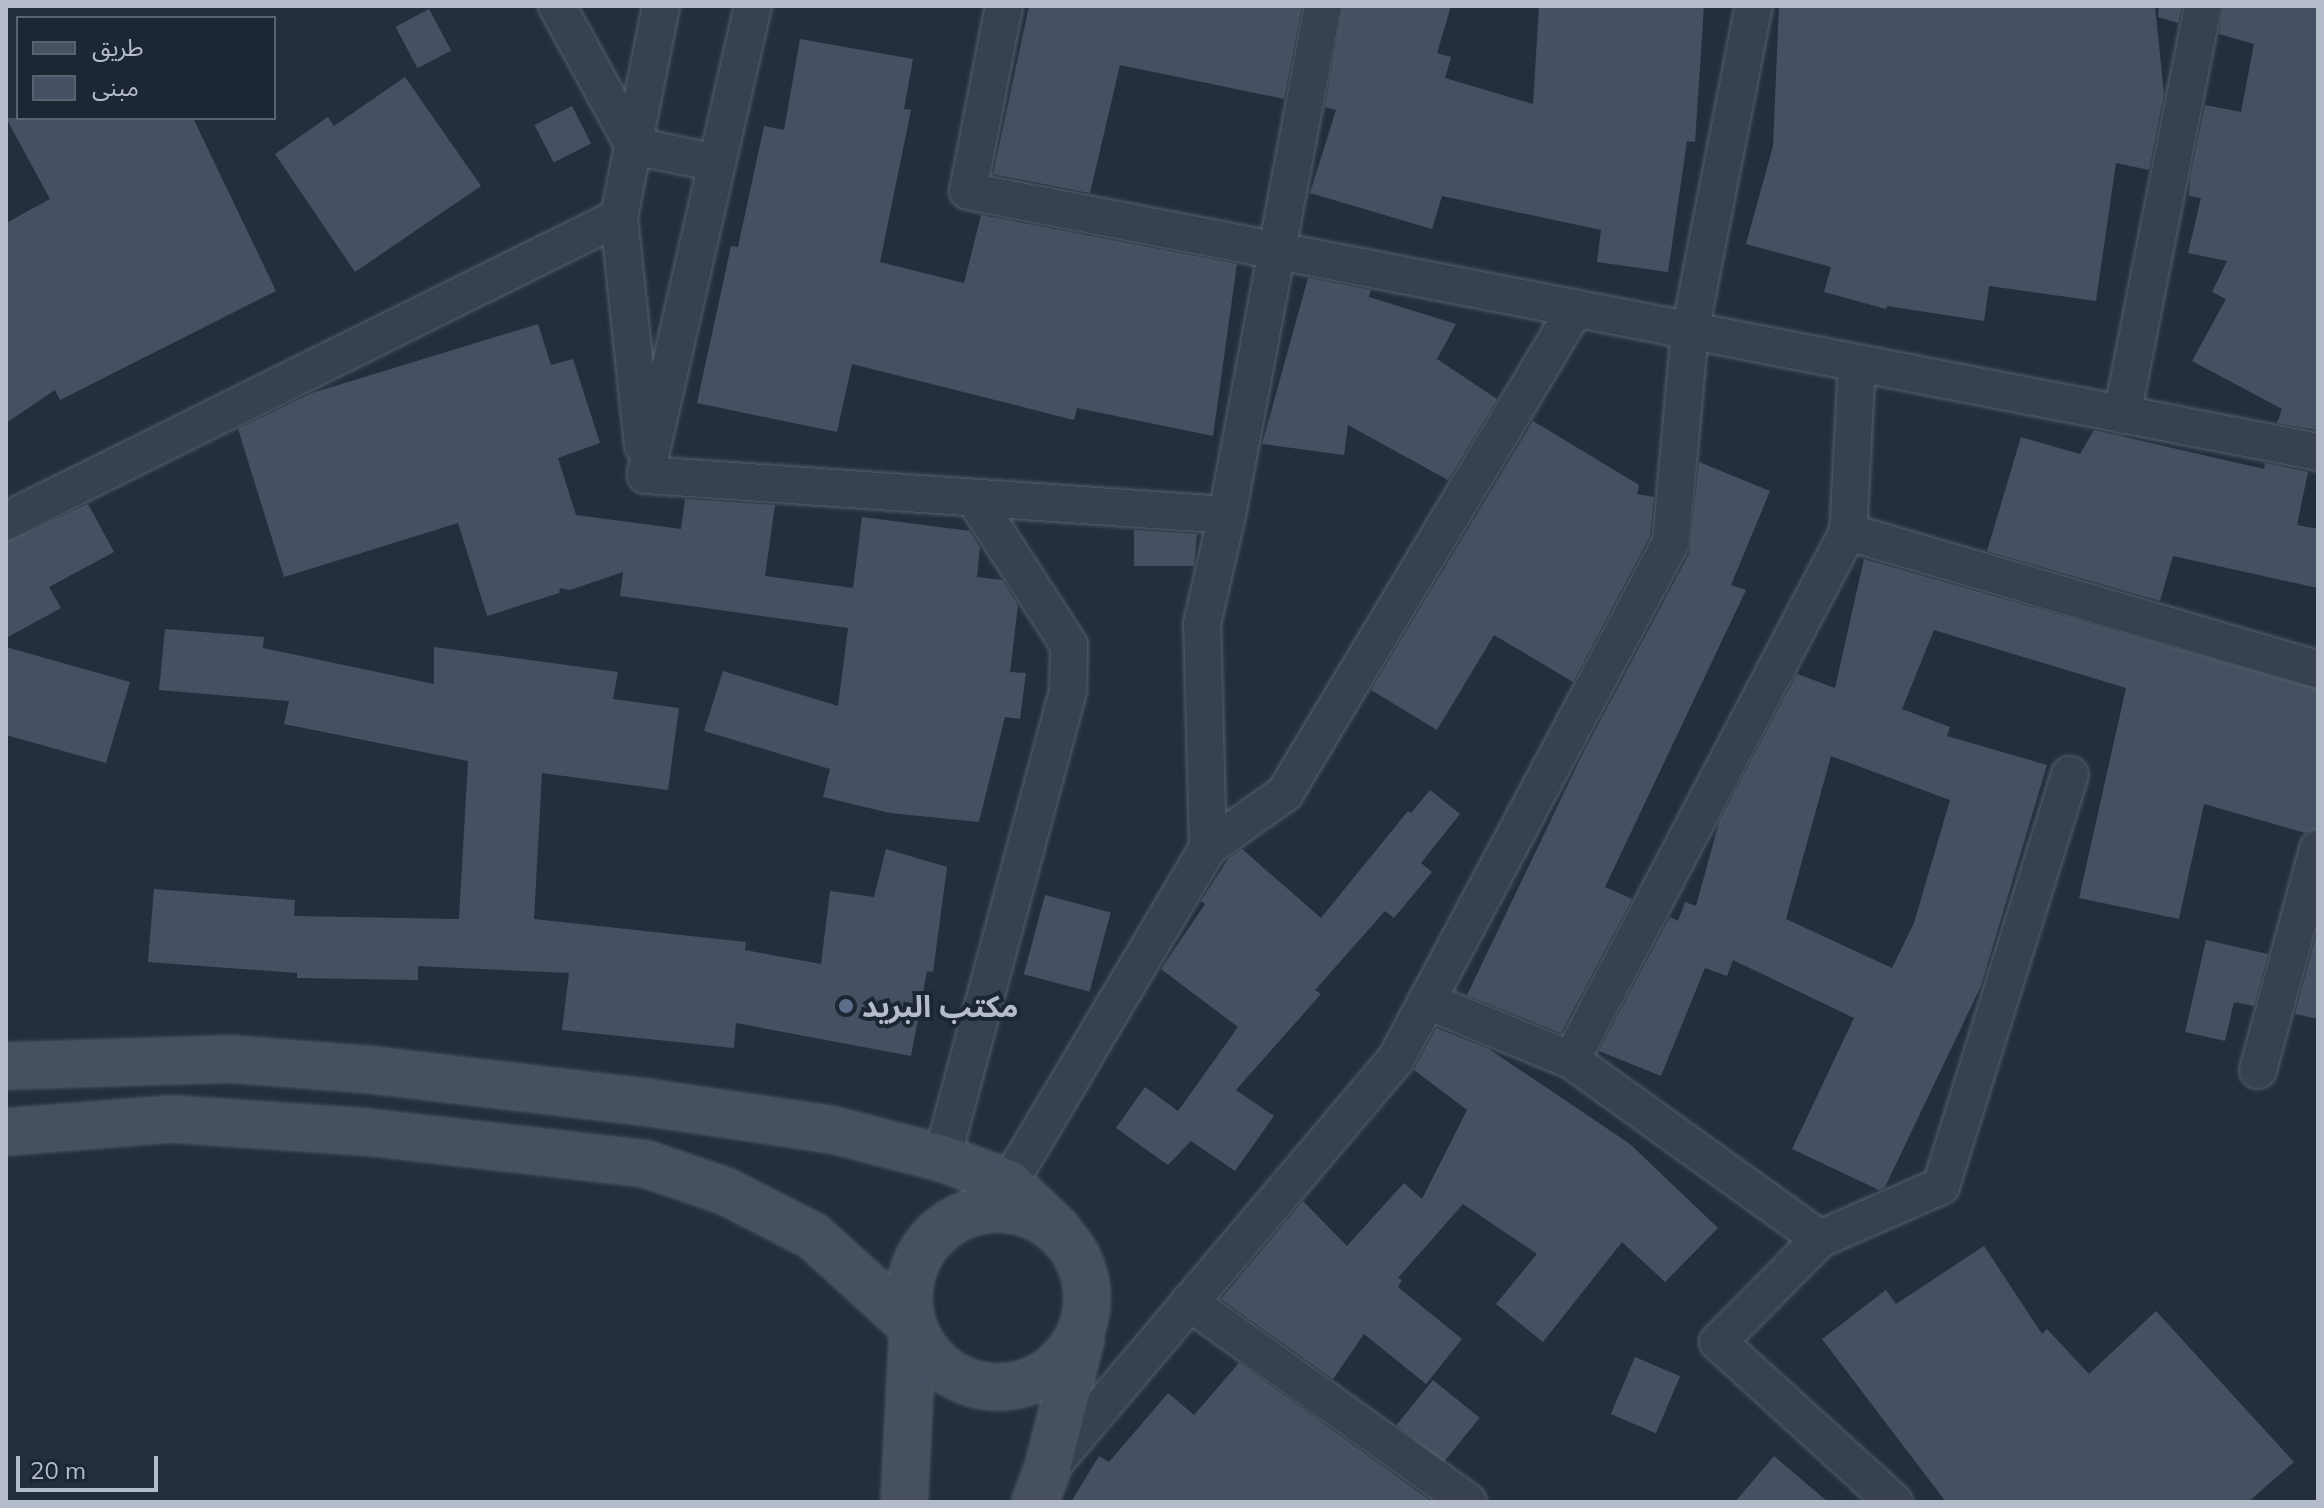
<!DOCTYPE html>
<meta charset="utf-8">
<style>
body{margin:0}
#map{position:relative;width:2324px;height:1508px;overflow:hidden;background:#242f3e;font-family:Mulish,"Noto Sans Arabic",sans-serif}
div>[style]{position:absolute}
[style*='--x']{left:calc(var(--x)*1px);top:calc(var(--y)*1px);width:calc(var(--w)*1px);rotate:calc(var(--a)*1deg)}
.building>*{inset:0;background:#455162;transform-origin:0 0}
.roads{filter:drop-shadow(0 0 2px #565f6c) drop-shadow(0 0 2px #565f6c)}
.street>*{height:36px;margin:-18px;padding:0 18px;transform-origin:18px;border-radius:18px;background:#38414e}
.secondary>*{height:44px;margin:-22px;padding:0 22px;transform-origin:22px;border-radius:22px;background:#465061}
.secondary>.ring{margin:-22px;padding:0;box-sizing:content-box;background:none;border:44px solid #465061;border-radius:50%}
.dots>*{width:22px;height:22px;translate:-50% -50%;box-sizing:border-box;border:4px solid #1d2633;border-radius:50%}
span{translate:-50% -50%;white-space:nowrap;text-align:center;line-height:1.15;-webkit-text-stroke:8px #1d2633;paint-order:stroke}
.poi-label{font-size:30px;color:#b4bcc9;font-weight:700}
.left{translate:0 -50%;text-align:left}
.frame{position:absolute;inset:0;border:8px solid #b4bcc9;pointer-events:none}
.legend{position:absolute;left:16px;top:16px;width:260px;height:104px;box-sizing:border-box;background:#1d2633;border:2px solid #59626f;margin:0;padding:10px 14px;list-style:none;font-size:24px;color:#b4bcc9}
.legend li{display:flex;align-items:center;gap:16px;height:40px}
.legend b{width:40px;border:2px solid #59626f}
.scale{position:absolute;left:16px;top:1456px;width:142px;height:36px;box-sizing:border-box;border:4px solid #b4bcc9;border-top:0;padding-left:10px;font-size:24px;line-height:28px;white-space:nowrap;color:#b4bcc9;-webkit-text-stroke:6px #1d2633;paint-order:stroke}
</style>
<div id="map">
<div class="building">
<i style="clip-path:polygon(1029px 6px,1302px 6px,1284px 99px,1120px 65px,1090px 193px,993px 174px)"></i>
<i style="clip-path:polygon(1343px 6px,1451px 6px,1437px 53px,1451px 57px,1445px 78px,1533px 104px,1539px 6px,1704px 6px,1695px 142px,1687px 141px,1668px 272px,1597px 262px,1601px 230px,1442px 196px,1432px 229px,1310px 193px,1336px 110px,1325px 107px)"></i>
<i style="clip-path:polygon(1779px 6px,2155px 6px,2164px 94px,2149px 170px,2116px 163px,2096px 301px,1989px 286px,1984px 321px,1887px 306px,1886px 309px,1824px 292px,1831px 267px,1746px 244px,1773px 146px)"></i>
<i style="clip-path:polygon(2159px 6px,2182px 6px,2178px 23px,2158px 17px)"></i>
<i style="clip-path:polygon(2223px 6px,2318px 6px,2317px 430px,2277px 423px,2282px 409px,2192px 361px,2226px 299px,2212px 292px,2227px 261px,2188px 253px,2201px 198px,2189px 196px,2190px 178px,2205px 105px,2241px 112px,2254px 44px,2219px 34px)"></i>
<i style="left:429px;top:9px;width:47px;height:38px;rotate:62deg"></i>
<i style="clip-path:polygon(800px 39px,913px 59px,904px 109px,911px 110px,880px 262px,964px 283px,981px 215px,1237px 264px,1213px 436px,1077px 408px,1074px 420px,852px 364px,837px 432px,697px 403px,731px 246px,738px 247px,764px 126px,784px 130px)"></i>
<i style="clip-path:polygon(405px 77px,481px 186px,355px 272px,275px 154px,328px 117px,334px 126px)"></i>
<i style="left:572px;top:106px;width:42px;height:42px;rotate:63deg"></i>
<i style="clip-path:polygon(6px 118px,193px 118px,276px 291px,60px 400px,55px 390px,6px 423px,6px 223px,50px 199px)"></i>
<i style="clip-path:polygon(1308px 278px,1371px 290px,1369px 297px,1456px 324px,1437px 359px,1497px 399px,1448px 480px,1348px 425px,1344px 455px,1262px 444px)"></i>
<i style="clip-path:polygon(538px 324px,551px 365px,573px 359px,600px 443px,558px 458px,576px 515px,681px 529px,685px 499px,775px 505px,765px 576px,853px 588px,862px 517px,970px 531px,980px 547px,977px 577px,1002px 580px,1018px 605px,1010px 672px,1026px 673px,1020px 719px,1005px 717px,979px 822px,890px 813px,823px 797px,830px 769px,704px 731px,723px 671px,838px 706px,848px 628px,620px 596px,623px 572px,570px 590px,560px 588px,559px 593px,487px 616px,458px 523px,284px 577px,238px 429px,312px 393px)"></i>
<i style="clip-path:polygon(1533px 421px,1639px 485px,1637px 494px,1654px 497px,1650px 536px,1573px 682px,1494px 635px,1437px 730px,1371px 690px)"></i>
<i style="clip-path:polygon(2094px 430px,2264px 469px,2265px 463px,2308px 472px,2297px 525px,2318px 529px,2318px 588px,2173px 556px,2160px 601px,1987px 551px,2021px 437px,2080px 454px)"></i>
<i style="clip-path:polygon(1699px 462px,1770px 491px,1731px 585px,1746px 590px,1605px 887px,1632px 899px,1561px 1033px,1467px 995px,1581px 757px,1690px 552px)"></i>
<i style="clip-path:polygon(88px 504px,114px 552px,49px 587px,61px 608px,6px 638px,6px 542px)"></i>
<i style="clip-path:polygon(1134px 530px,1197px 534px,1194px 566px,1134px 566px)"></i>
<i style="clip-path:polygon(evenodd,1864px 559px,2318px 689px,2318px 829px,2305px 833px,2204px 804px,2179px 919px,2079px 898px,2126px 688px,1934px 630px,1902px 709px,1950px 727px,1947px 736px,2047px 765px,1981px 986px,1885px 1187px,1879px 1190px,1792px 1149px,1854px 1018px,1733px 960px,1727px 976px,1705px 968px,1661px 1076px,1599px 1051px,1670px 917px,1678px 921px,1685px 902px,1696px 906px,1719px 822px,1797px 674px,1835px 688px,1864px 559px,1831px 756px,1950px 800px,1914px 923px,1892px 968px,1786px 919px,1831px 756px)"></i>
<i style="clip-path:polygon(165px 629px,264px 637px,263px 648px,434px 684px,434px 647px,618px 672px,613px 699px,679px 708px,668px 790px,542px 773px,534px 919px,746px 942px,745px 950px,821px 964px,830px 891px,874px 897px,886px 849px,947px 867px,933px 972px,927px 971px,911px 1056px,736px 1023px,734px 1048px,562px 1030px,569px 973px,418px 966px,418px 980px,297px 978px,297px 973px,148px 962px,154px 889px,295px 900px,294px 916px,459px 919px,468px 761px,284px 724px,289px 701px,159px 690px)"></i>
<i style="clip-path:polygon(6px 647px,130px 682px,106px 763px,6px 735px)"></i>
<i style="clip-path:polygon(1430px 790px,1460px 814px,1421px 863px,1432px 872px,1394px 918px,1385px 911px,1315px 990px,1321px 994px,1236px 1090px,1274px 1116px,1235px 1171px,1191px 1141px,1168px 1165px,1116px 1128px,1145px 1087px,1178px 1111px,1238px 1027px,1161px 969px,1205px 904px,1201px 901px,1228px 859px,1242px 849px,1321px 918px,1408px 811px,1411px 813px)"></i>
<i style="left:1045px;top:895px;width:68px;height:82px;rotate:15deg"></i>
<i style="clip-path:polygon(2318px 929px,2318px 1019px,2295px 1014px)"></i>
<i style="clip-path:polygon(2206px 940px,2268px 954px,2254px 1006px,2234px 1002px,2225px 1041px,2185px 1032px)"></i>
<i style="clip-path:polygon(1436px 1028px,1489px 1049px,1630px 1144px,1718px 1228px,1665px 1282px,1622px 1242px,1543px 1342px,1496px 1304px,1537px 1254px,1463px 1204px,1398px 1278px,1402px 1280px,1398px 1287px,1462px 1339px,1426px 1384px,1364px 1334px,1333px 1379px,1221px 1299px,1303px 1201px,1347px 1246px,1404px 1183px,1422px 1199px,1467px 1110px,1414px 1070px)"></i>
<i style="clip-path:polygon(1984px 1246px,2042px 1334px,2047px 1329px,2089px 1374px,2156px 1311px,2294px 1462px,2248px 1502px,1946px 1502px,1822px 1339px,1886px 1290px,1896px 1304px)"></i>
<i style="left:1635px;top:1357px;width:49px;height:62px;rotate:23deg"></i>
<i style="clip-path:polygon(1239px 1363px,1432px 1502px,1071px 1502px,1099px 1456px,1109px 1462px,1168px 1393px,1194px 1415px)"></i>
<i style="left:1433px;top:1380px;width:60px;height:58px;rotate:39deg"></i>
<i style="clip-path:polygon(1774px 1456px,1828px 1502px,1735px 1502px)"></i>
</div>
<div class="roads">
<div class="street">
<i style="--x:557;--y:6;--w:160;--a:61.2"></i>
<i style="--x:634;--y:146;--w:85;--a:11.6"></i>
<i style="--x:753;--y:6;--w:481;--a:102.9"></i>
<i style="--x:646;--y:475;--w:582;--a:3.94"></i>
<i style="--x:1004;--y:6;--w:188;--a:101"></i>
<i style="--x:968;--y:191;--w:1375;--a:10.94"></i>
<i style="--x:619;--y:217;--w:230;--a:84"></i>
<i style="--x:1857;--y:363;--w:169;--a:93"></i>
<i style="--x:1848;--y:532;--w:490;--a:16.3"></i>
<i style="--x:2122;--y:415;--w:417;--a:-78.8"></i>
<i style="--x:6;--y:521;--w:684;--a:-26.38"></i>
<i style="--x:619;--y:217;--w:215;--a:-78.7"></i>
<i style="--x:1208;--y:848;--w:224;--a:-91.5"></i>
<i style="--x:1202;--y:624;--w:112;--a:-77.1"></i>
<i style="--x:1227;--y:515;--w:518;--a:-79.32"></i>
<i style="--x:1427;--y:1001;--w:156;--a:22.3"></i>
<i style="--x:1571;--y:1060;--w:596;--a:-62.32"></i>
<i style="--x:1571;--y:1060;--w:307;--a:35.7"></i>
<i style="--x:1820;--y:1239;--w:145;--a:134.7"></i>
<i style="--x:1718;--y:1342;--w:238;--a:42.3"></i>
<i style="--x:2258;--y:1070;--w:229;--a:-74.8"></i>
<i style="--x:942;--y:1158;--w:485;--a:-74.9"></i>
<i style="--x:1068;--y:690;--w:45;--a:-88.7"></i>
<i style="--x:1069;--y:645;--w:175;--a:-122.9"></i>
<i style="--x:1009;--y:1183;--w:390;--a:-59.3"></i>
<i style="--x:1208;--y:848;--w:95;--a:-35.5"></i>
<i style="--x:1285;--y:793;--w:564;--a:-59.07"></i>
<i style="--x:1820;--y:1239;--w:132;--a:-23.7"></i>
<i style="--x:1941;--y:1186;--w:431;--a:-72.6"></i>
<i style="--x:1189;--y:1302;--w:343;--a:35.6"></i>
<i style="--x:1048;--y:1470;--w:539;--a:-49.74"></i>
<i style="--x:1396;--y:1059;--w:586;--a:-61.99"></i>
<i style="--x:1671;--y:542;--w:212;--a:-84.9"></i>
<i style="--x:1690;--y:331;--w:331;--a:-78.9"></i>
</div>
<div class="secondary">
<i style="--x:6;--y:1066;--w:224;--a:-1.8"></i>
<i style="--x:230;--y:1059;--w:142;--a:4.4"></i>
<i style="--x:372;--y:1070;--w:281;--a:6.7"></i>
<i style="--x:651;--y:1103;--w:184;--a:8.4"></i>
<i style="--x:833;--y:1130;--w:113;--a:14.4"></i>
<i style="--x:942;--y:1158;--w:72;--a:20.5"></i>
<i style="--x:1009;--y:1183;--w:69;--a:43.8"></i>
<i style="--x:6;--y:1132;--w:167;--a:-4.5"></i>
<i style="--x:172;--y:1119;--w:195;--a:3.8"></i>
<i style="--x:367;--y:1132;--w:281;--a:6.5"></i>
<i style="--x:646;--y:1164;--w:83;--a:18.9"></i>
<i style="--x:725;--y:1191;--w:99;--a:27.1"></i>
<i style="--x:813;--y:1236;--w:135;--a:42.3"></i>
<i style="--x:913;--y:1327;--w:175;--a:92.9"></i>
<i class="ring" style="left:909px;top:1209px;width:134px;height:134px"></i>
<i style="--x:1035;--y:1502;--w:33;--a:-69"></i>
<i style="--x:1047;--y:1471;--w:136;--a:-75.6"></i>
</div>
</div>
<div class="dots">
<i style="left:846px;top:1006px;background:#5c6f8a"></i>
</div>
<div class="poi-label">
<span class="left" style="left:862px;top:1006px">مكتب البريد</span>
</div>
<div class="frame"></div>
<ul class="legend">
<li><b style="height:10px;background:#465061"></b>طريق</li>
<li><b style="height:22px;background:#455162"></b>مبنى</li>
</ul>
<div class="scale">20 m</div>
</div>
